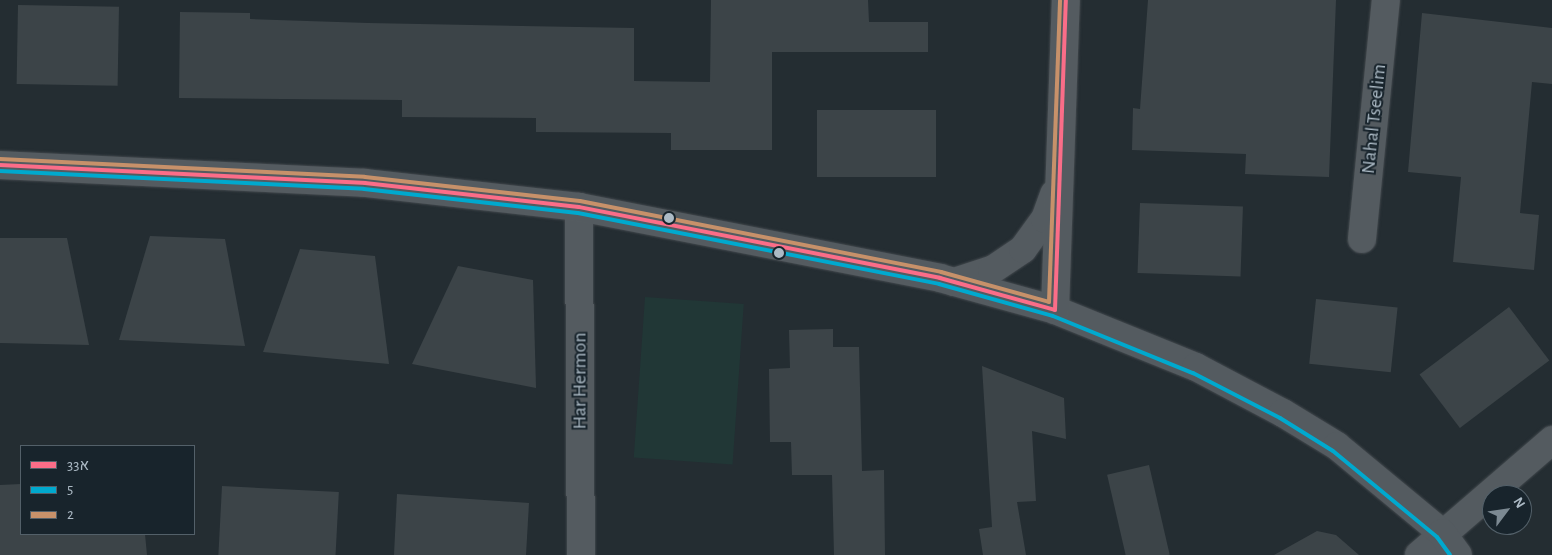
<!DOCTYPE html>
<meta charset="utf-8">
<style>
body{margin:0}
#map{position:relative;width:1552px;height:555px;overflow:hidden;background:#242d32;font-family:"Alegreya Sans",Heebo,sans-serif}
div>[style]{position:absolute}
[style*='--x']{left:calc(var(--x)*1px);top:calc(var(--y)*1px);width:calc(var(--w)*1px);rotate:calc(var(--a)*1deg)}
.green>*{inset:0;background:#213736;transform-origin:0 0}
.building>*{inset:0;background:#3c4448;transform-origin:0 0}
.roads{filter:drop-shadow(0 0 1px #42484d) drop-shadow(0 0 1px #42484d)}
.minor>*{height:28px;margin:-14px;padding:0 14px;transform-origin:14px;border-radius:14px;background:#545b60}
.tertiary>*{height:28px;margin:-14px;padding:0 14px;transform-origin:14px;border-radius:14px;background:#545b60}
.bus-1>*{height:4px;margin:-2px;padding:0 2px;transform-origin:2px;border-radius:2px;background:#fb6d88}
.bus-2>*{height:4px;margin:-2px;padding:0 2px;transform-origin:2px;border-radius:2px;background:#00a9ce}
.bus-3>*{height:4px;margin:-2px;padding:0 2px;transform-origin:2px;border-radius:2px;background:#c7916a}
.dots>*{width:14px;height:14px;translate:-50% -50%;box-sizing:border-box;border:2px solid #18242c;border-radius:50%}
span{translate:-50% -50%;white-space:nowrap;text-align:center;line-height:1.15;-webkit-text-stroke:4px #18242c;paint-order:stroke}
.street-label{font-size:20px;color:#acbac5}
.legend{position:absolute;left:20px;top:445px;width:175px;height:90px;box-sizing:border-box;background:#18242c;border:1px solid #536069;margin:0;padding:6px 9px;list-style:none;font-size:15px;color:#acbac5}
.legend li{display:flex;align-items:center;gap:10px;height:25px}
.legend b{width:25px;border:1px solid #536069}
.north{position:absolute;left:1482px;top:485px;width:50px;height:50px;box-sizing:border-box;background:#18242c;border:1px solid #536069;border-radius:50%;rotate:59deg;font-size:14px;font-weight:700;line-height:20px;text-align:center;color:#acbac5}
.north::after{content:'';display:block;margin:auto;width:18px;height:22px;background:#7c8992;clip-path:polygon(50% 0,100% 100%,50% 72%,0 100%)}
</style>
<div id="map">
<div class="green">
<i style="left:645px;top:297px;width:99px;height:161px;rotate:4deg"></i>
</div>
<div class="building">
<i style="clip-path:polygon(711px 0,868px 0,869px 22px,928px 22px,928px 52px,772px 52px,772px 150px,671px 150px,671px 133px,536px 132px,536px 118px,402px 117px,402px 100px,179px 98px,180px 12px,250px 13px,250px 19px,368px 23px,634px 28px,634px 81px,710px 82px)"></i>
<i style="clip-path:polygon(1148px 0,1336px 0,1329px 177px,1245px 174px,1246px 154px,1132px 150px,1133px 108px,1140px 109px)"></i>
<i style="left:18px;top:5px;width:101px;height:79px;rotate:1deg"></i>
<i style="clip-path:polygon(1422px 13px,1552px 28px,1552px 84px,1532px 82px,1520px 213px,1539px 215px,1534px 270px,1453px 262px,1461px 177px,1408px 172px)"></i>
<i style="left:817px;top:110px;width:119px;height:67px"></i>
<i style="left:1140px;top:203px;width:103px;height:70px;rotate:2deg"></i>
<i style="clip-path:polygon(150px 236px,225px 239px,245px 346px,119px 340px)"></i>
<i style="clip-path:polygon(0 238px,67px 238px,89px 345px,0 343px)"></i>
<i style="clip-path:polygon(300px 249px,375px 256px,389px 364px,263px 352px)"></i>
<i style="clip-path:polygon(458px 266px,533px 280px,536px 388px,412px 364px)"></i>
<i style="left:1316px;top:299px;width:82px;height:65px;rotate:6deg"></i>
<i style="left:1509px;top:307px;width:67px;height:112px;rotate:53deg"></i>
<i style="clip-path:polygon(833px 329px,833px 347px,859px 347px,862px 471px,884px 470px,885px 555px,834px 555px,832px 475px,792px 475px,791px 442px,770px 442px,769px 369px,790px 368px,789px 330px)"></i>
<i style="clip-path:polygon(982px 366px,1064px 398px,1066px 439px,1032px 431px,1036px 501px,1017px 502px,1026px 555px,983px 555px,979px 529px,992px 527px)"></i>
<i style="left:1149px;top:465px;width:92px;height:43px;rotate:77deg"></i>
<i style="clip-path:polygon(21px 484px,21px 534px,145px 534px,147px 555px,0 555px,0 485px)"></i>
<i style="left:222px;top:486px;width:117px;height:69px;rotate:3deg"></i>
<i style="clip-path:polygon(397px 494px,529px 503px,526px 555px,394px 555px)"></i>
<i style="clip-path:polygon(1317px 531px,1336px 535px,1359px 555px,1274px 555px)"></i>
</div>
<div class="roads">
<div class="minor">
<i style="--x:579;--y:207;--w:348;--a:89.7"></i>
<i style="--x:1362;--y:239;--w:240;--a:-84.3"></i>
<i style="--x:1419;--y:555;--w:176;--a:-40.8"></i>
</div>
<div class="tertiary">
<i style="--x:0;--y:165;--w:365;--a:2.8"></i>
<i style="--x:365;--y:183;--w:215;--a:6.4"></i>
<i style="--x:579;--y:207;--w:368;--a:11.1"></i>
<i style="--x:940;--y:278;--w:119;--a:15.5"></i>
<i style="--x:1055;--y:310;--w:152;--a:22"></i>
<i style="--x:1196;--y:367;--w:98;--a:27.9"></i>
<i style="--x:1283;--y:413;--w:63;--a:31.4"></i>
<i style="--x:1337;--y:446;--w:136;--a:39.6"></i>
<i style="--x:1442;--y:533;--w:27;--a:54"></i>
<i style="--x:954;--y:282;--w:40;--a:-18"></i>
<i style="--x:992;--y:270;--w:37;--a:-34"></i>
<i style="--x:1023;--y:249;--w:37;--a:-54"></i>
<i style="--x:1045;--y:219;--w:27;--a:-70"></i>
<i style="--x:1055;--y:310;--w:310;--a:-88"></i>
</div>
</div>
<div class="bus-1">
<i style="--x:0;--y:165;--w:365;--a:2.8"></i>
<i style="--x:365;--y:183;--w:215;--a:6.4"></i>
<i style="--x:579;--y:207;--w:368;--a:11.1"></i>
<i style="--x:940;--y:278;--w:119;--a:15.5"></i>
<i style="--x:1055;--y:310;--w:310;--a:-88"></i>
</div>
<div class="bus-2">
<i style="--x:0;--y:171;--w:364;--a:2.8"></i>
<i style="--x:364;--y:189;--w:215;--a:6.4"></i>
<i style="--x:578;--y:213;--w:368;--a:11.1"></i>
<i style="--x:939;--y:284;--w:118;--a:15.7"></i>
<i style="--x:1053;--y:316;--w:151;--a:22.2"></i>
<i style="--x:1193;--y:373;--w:98;--a:27.3"></i>
<i style="--x:1280;--y:418;--w:62;--a:31.9"></i>
<i style="--x:1333;--y:451;--w:135;--a:39.6"></i>
<i style="--x:1437;--y:537;--w:22;--a:54"></i>
</div>
<div class="bus-3">
<i style="--x:0;--y:159;--w:365;--a:2.8"></i>
<i style="--x:365;--y:177;--w:216;--a:6.4"></i>
<i style="--x:580;--y:201;--w:368;--a:11.1"></i>
<i style="--x:941;--y:272;--w:112;--a:15.5"></i>
<i style="--x:1049;--y:302;--w:302;--a:-87.9"></i>
</div>
<div class="dots">
<i style="left:669px;top:218px;background:#acbac5"></i>
<i style="left:779px;top:253px;background:#acbac5"></i>
</div>
<div class="street-label">
<span style="left:1374px;top:119px;rotate:-84deg">Nahal Tseelim</span>
<span style="left:580px;top:381px;rotate:-90deg">Har Hermon</span>
</div>
<ul class="legend">
<li><b style="height:6px;background:#fb6d88"></b>33א</li>
<li><b style="height:6px;background:#00a9ce"></b>5</li>
<li><b style="height:6px;background:#c7916a"></b>2</li>
</ul>
<div class="north">N</div>
</div>
